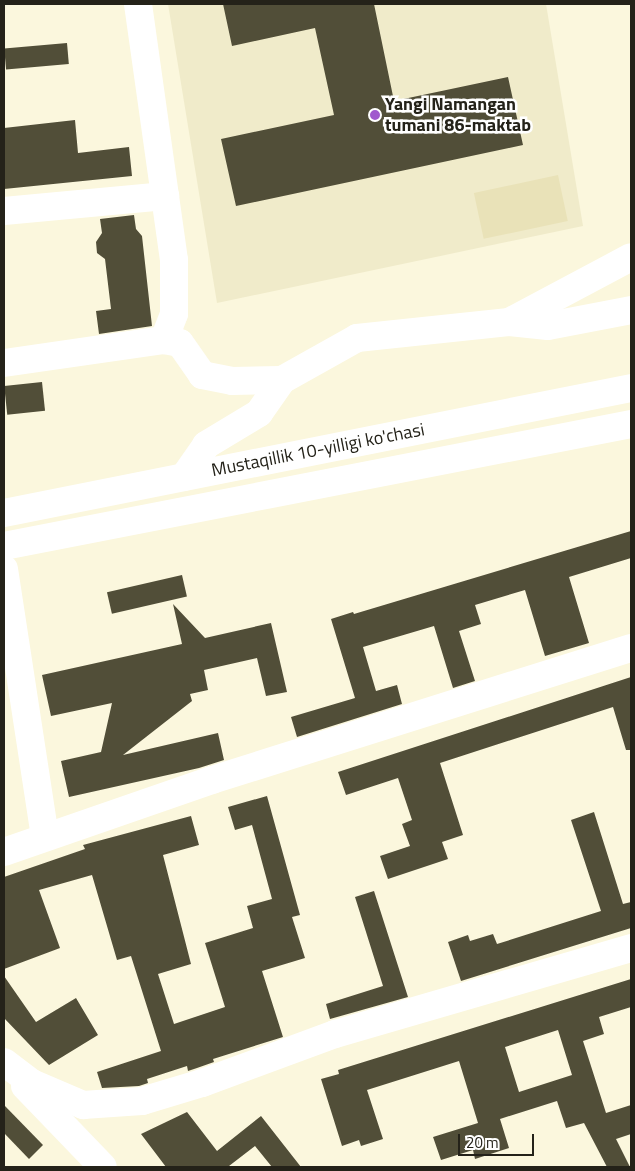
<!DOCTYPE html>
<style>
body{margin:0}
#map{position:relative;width:635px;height:1171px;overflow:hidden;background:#fbf7dd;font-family:"Titillium Web",sans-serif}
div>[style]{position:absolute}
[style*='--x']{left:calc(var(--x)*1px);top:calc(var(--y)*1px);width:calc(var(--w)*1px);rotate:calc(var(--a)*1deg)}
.built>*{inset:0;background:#f0ebca}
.green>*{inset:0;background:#e9e2b8;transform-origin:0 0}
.building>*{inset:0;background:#514e38;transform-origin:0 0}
.minor>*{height:28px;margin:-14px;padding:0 14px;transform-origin:14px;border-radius:14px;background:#fff}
.major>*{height:28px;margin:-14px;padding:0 14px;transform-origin:14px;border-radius:14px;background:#fff}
.dots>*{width:14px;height:14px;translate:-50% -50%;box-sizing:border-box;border:2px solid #fff;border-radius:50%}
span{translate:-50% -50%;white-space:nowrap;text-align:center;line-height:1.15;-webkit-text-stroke:5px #fff;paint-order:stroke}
.poi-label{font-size:18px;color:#242219;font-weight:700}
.left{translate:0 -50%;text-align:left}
.street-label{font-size:18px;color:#242219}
.frame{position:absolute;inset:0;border:5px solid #242219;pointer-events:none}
.scale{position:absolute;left:458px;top:1134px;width:76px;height:22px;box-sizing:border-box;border:2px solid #242219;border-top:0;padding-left:6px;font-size:15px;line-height:18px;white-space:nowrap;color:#242219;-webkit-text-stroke:4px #fff;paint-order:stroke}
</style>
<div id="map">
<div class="built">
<i style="clip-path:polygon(168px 4px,546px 4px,583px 226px,217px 303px)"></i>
</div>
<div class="green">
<i style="left:558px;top:175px;width:47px;height:86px;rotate:78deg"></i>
</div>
<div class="building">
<i style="clip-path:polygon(223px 4px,374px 4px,394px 101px,508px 77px,523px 145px,236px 206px,221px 139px,334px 115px,315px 28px,232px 46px)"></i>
<i style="left:67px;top:43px;width:21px;height:63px;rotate:85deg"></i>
<i style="clip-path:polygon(75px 120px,78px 153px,129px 147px,132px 176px,4px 189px,4px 128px)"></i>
<i style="clip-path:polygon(134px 215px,136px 229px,142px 236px,152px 326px,99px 334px,96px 311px,111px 309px,105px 259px,97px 253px,96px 242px,102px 233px,100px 219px)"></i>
<i style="left:42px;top:382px;width:29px;height:38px;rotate:84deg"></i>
<i style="clip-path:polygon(631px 531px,631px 558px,569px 577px,589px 643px,545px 656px,525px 590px,475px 605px,481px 624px,459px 631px,475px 681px,453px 688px,434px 626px,363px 647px,376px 691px,397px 685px,402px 704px,297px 737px,291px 717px,355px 698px,331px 619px,353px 612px,354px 614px)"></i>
<i style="left:182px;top:575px;width:22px;height:77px;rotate:77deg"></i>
<i style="clip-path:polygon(173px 604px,205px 638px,271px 623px,287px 692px,266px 696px,257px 658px,204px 670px,208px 690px,190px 694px,192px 701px,123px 755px,218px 733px,224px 760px,199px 768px,69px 797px,61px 761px,101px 752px,112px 703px,51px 716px,42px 675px,182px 644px)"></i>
<i style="clip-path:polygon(631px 677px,631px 750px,626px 750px,613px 707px,440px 763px,463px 835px,442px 842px,448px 859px,388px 879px,380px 856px,410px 846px,402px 824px,412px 820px,398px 778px,346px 795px,338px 772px)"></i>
<i style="clip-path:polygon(267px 796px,300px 915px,292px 917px,305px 958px,262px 971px,283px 1037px,213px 1059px,214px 1062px,197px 1068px,188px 1071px,187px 1066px,147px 1079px,148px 1083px,139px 1086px,102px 1088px,97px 1072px,161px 1051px,131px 956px,117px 960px,92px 875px,39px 890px,60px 948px,4px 969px,4px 877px,85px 849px,83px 845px,191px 816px,199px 845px,163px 855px,191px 964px,158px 974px,174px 1024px,225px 1007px,205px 943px,253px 928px,247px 906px,272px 899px,252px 825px,235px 830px,228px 807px)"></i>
<i style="clip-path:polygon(594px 812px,623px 904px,631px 902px,631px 928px,461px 981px,448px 942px,468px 935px,470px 941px,493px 934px,497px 944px,601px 911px,571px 820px)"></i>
<i style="clip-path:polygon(374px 891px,408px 997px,330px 1019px,326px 1004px,383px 986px,355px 897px)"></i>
<i style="clip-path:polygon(4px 976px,36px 1022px,76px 998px,98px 1035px,49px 1065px,4px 1018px)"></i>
<i style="clip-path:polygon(evenodd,631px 979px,631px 1007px,599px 1017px,604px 1034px,583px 1041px,606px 1113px,631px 1105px,631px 1134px,616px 1139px,630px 1167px,607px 1167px,584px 1123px,566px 1128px,557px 1101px,500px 1119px,509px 1148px,475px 1159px,473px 1150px,441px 1160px,433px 1137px,478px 1123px,459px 1061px,367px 1090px,383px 1139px,361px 1146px,359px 1140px,342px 1146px,321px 1079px,339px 1074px,338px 1070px,631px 979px,558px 1030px,572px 1075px,519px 1092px,505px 1047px,558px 1030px)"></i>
<i style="clip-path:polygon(4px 1105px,43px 1145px,29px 1159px,4px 1133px)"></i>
<i style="clip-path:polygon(187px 1112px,217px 1151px,261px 1116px,301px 1167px,272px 1167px,255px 1146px,229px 1166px,230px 1167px,166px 1167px,141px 1134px)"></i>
</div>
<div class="minor">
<i style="--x:138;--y:4;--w:259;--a:82"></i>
<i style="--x:174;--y:260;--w:54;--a:90"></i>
<i style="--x:174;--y:314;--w:28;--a:111"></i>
<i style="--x:4;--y:211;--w:162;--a:-5.3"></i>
<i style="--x:509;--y:322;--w:138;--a:-28"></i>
<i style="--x:4;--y:363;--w:162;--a:-8.2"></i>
<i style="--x:164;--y:340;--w:16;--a:11"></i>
<i style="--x:180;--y:343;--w:39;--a:55"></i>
<i style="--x:202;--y:375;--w:31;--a:11"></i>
<i style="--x:232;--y:381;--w:50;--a:-1.1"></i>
<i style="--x:282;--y:380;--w:86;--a:-29.2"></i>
<i style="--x:357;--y:338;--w:153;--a:-6"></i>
<i style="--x:509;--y:322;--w:39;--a:6"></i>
<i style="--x:548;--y:326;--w:85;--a:-10.9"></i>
<i style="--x:184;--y:477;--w:39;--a:-55"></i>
<i style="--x:206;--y:445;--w:62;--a:-31.1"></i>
<i style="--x:259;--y:413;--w:40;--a:-55.1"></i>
<i style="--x:4;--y:569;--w:271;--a:81.3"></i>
<i style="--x:4;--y:852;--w:220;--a:-19.1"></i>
<i style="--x:212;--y:780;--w:439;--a:-17.5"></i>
<i style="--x:4;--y:1062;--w:35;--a:37"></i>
<i style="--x:32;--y:1083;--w:56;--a:23.3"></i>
<i style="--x:83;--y:1105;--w:59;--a:-3.9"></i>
<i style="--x:142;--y:1101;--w:63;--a:-16.7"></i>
<i style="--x:202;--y:1083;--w:142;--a:-20.2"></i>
<i style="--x:335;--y:1034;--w:308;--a:-16.2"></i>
<i style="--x:25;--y:1086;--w:112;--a:46.1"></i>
</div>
<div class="major">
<i style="--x:4;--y:513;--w:639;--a:-11.27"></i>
<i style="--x:4;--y:546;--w:639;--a:-11.01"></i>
</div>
<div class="dots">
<i style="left:375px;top:115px;background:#a059cd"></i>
</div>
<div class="poi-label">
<span class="left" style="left:385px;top:115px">Yangi Namangan<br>tumani 86-maktab</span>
</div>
<div class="street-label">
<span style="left:318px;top:450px;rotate:-11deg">Mustaqillik 10-yilligi ko'chasi</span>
</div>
<div class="frame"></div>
<div class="scale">20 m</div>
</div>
